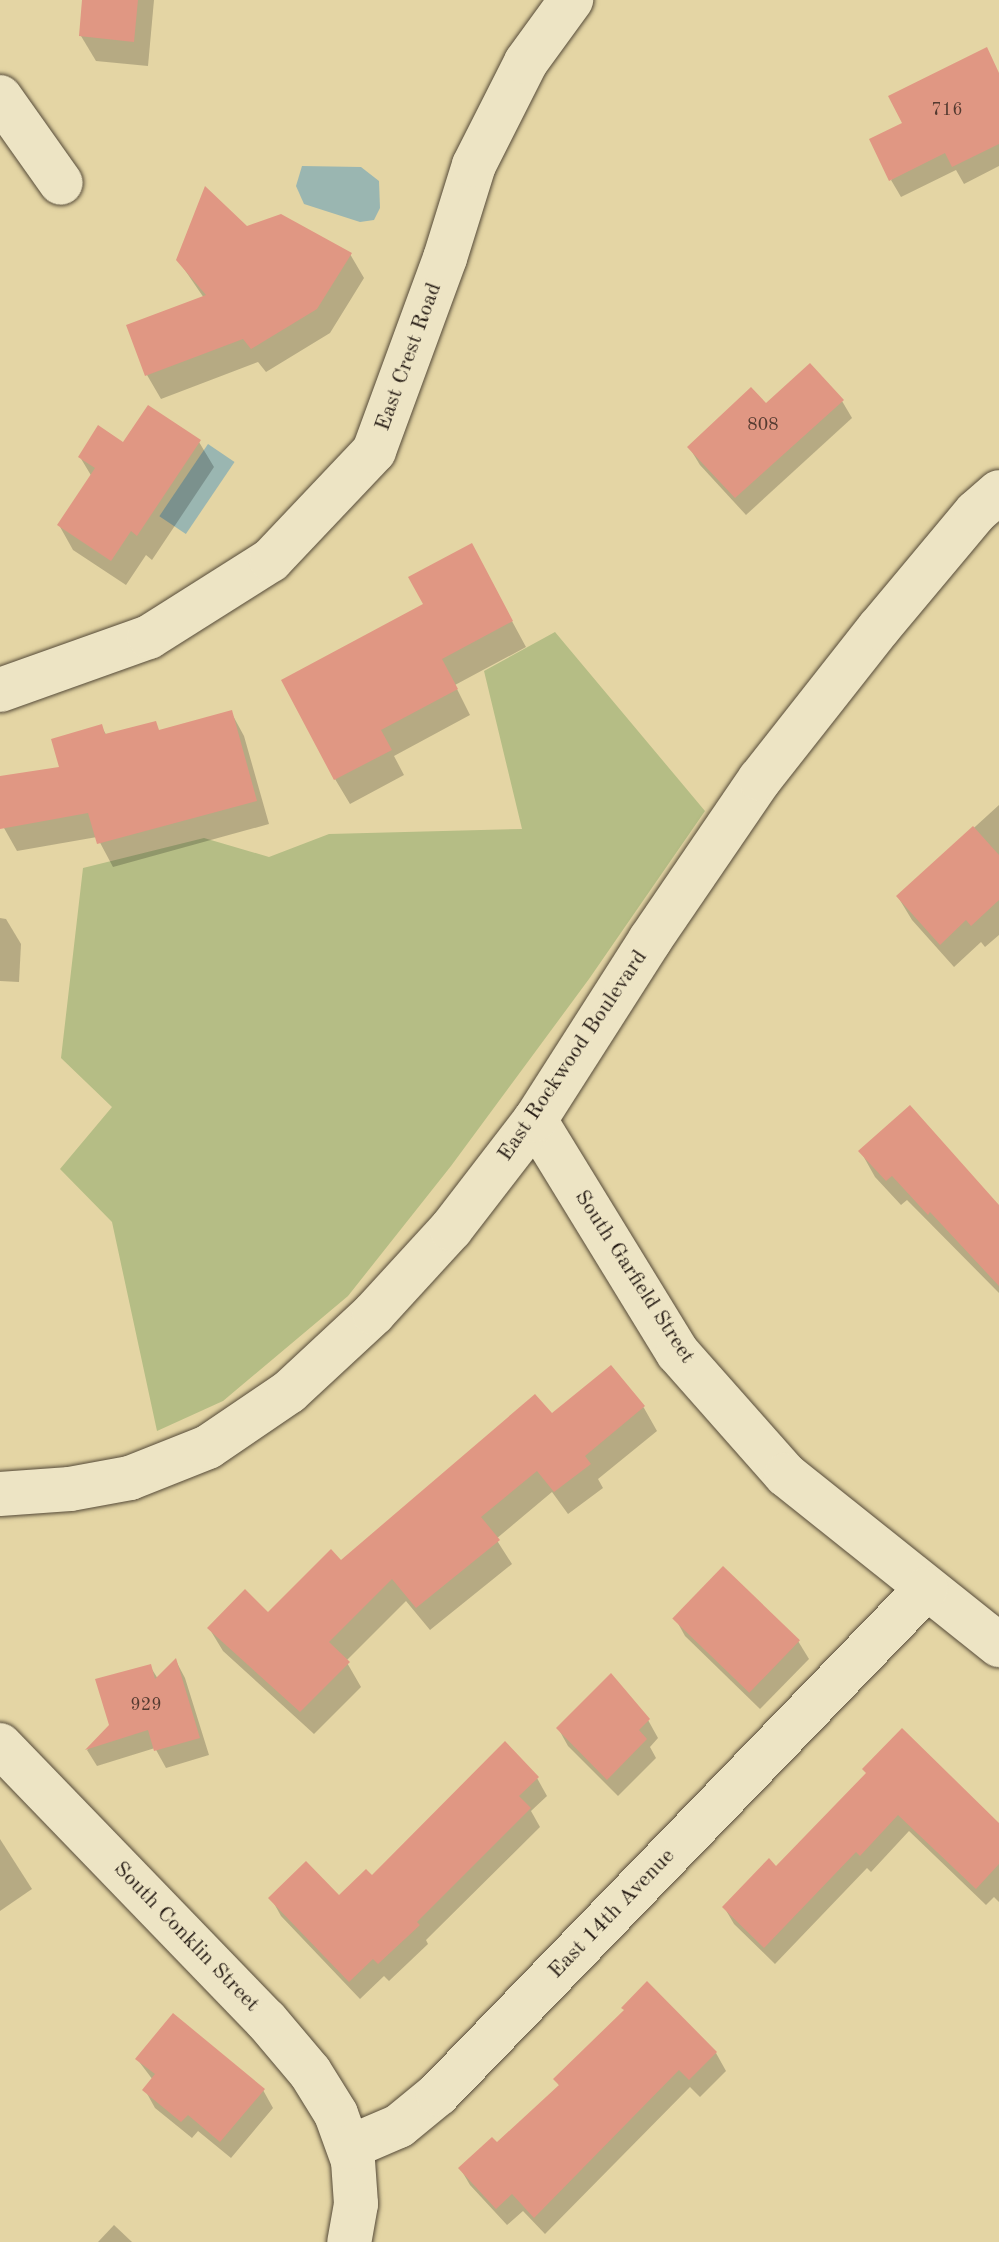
<!DOCTYPE html>
<style>
body{margin:0}
#map{position:relative;width:999px;height:2242px;overflow:hidden;background:#e4d5a4;font-family:"Old Standard TT",serif}
div>[style]{position:absolute}
[style*='--x']{left:calc(var(--x)*1px);top:calc(var(--y)*1px);width:calc(var(--w)*1px);rotate:calc(var(--a)*1deg)}
.green>*{inset:0;background:#b5bd85}
.water>*{inset:0;background:#9ab6b1;transform-origin:0 0}
.shadow>*{inset:0;background:#0003}
.building>*{inset:0;background:#e09783;transform-origin:0 0}
.roads{filter:drop-shadow(0 0 2px #554a38) drop-shadow(0 0 2px #554a38)}
.minor>*{height:44px;margin:-22px;padding:0 22px;transform-origin:22px;border-radius:22px;background:#ede4c4}
span{translate:-50% -50%;white-space:nowrap;text-align:center;line-height:1.15;-webkit-text-stroke:6px #ede4c4;paint-order:stroke}
.number-label{font-size:18px;color:#543a30}
.number-label span{-webkit-text-stroke-width:0}
.street-label{font-size:22px;color:#251b14}
</style>
<div id="map">
<div class="green">
<i style="clip-path:polygon(555px 632px,705px 811px,589px 979px,451px 1166px,348px 1296px,223px 1401px,157px 1431px,112px 1222px,60px 1169px,112px 1107px,61px 1058px,83px 868px,204px 838px,269px 857px,329px 834px,522px 829px,484px 671px)"></i>
</div>
<div class="water">
<i style="clip-path:polygon(302px 166px,361px 167px,379px 181px,380px 208px,374px 220px,360px 222px,304px 204px,296px 186px)"></i>
<i style="left:208px;top:444px;width:32px;height:87px;rotate:34deg"></i>
</div>
<div class="shadow">
<i style="clip-path:polygon(84px 0,154px 0,148px 66px,96px 61px,81px 36px)"></i>
<i style="clip-path:polygon(999px 74px,999px 166px,964px 184px,956px 170px,901px 197px,891px 180px)"></i>
<i style="clip-path:polygon(247px 228px,350px 254px,364px 278px,330px 333px,266px 372px,258px 362px,161px 399px,147px 375px,204px 298px,178px 260px)"></i>
<i style="clip-path:polygon(842px 401px,852px 418px,746px 515px,700px 465px,689px 447px,766px 405px)"></i>
<i style="clip-path:polygon(199px 442px,214px 467px,152px 560px,146px 555px,126px 585px,73px 550px,59px 525px,92px 477px,80px 457px,124px 445px)"></i>
<i style="clip-path:polygon(485px 571px,526px 647px,455px 685px,470px 715px,394px 756px,404px 775px,350px 804px,335px 779px,426px 605px)"></i>
<i style="clip-path:polygon(231px 712px,244px 736px,269px 824px,113px 867px,97px 837px,17px 851px,4px 828px,0 778px,62px 769px,101px 726px,107px 736px,159px 731px)"></i>
<i style="clip-path:polygon(999px 805px,999px 935px,985px 947px,981px 942px,954px 967px,912px 920px,898px 897px)"></i>
<i style="clip-path:polygon(0 918px,6px 919px,21px 944px,19px 982px,0 981px)"></i>
<i style="clip-path:polygon(861px 1152px,999px 1208px,999px 1293px,907px 1200px,901px 1205px,875px 1177px)"></i>
<i style="clip-path:polygon(611px 1368px,644px 1408px,657px 1431px,598px 1479px,603px 1488px,568px 1514px,552px 1492px,496px 1539px,512px 1564px,430px 1630px,406px 1601px,346px 1661px,361px 1687px,314px 1734px,223px 1651px,209px 1628px,268px 1614px,552px 1416px)"></i>
<i style="clip-path:polygon(675px 1618px,798px 1641px,809px 1659px,760px 1709px,685px 1636px)"></i>
<i style="clip-path:polygon(176px 1661px,185px 1678px,209px 1755px,166px 1768px,155px 1748px,97px 1766px,87px 1750px,111px 1726px,150px 1666px,158px 1679px)"></i>
<i style="clip-path:polygon(648px 1720px,658px 1738px,650px 1747px,656px 1758px,618px 1796px,568px 1746px,558px 1728px)"></i>
<i style="clip-path:polygon(867px 1774px,999px 1825px,999px 1902px,994px 1897px,986px 1905px,909px 1831px,871px 1872px,867px 1868px,775px 1964px,734px 1924px,724px 1907px,777px 1869px)"></i>
<i style="clip-path:polygon(537px 1778px,547px 1796px,531px 1811px,540px 1827px,426px 1940px,428px 1944px,389px 1981px,384px 1976px,360px 1999px,281px 1916px,271px 1898px,339px 1898px)"></i>
<i style="clip-path:polygon(0 1839px,32px 1889px,0 1911px)"></i>
<i style="clip-path:polygon(716px 2053px,726px 2071px,700px 2097px,690px 2087px,545px 2234px,523px 2211px,507px 2225px,470px 2185px,460px 2168px,497px 2145px,560px 2087px,556px 2080px)"></i>
<i style="clip-path:polygon(137px 2059px,263px 2090px,273px 2108px,231px 2158px,198px 2131px,192px 2138px,155px 2108px,145px 2090px,153px 2080px)"></i>
<i style="clip-path:polygon(114px 2225px,132px 2242px,98px 2242px)"></i>
</div>
<div class="building">
<i style="clip-path:polygon(82px 0,138px 0,134px 42px,79px 36px)"></i>
<i style="clip-path:polygon(987px 47px,999px 73px,999px 144px,952px 167px,945px 153px,889px 181px,869px 139px,902px 123px,888px 96px)"></i>
<i style="clip-path:polygon(205px 186px,247px 226px,281px 214px,352px 253px,317px 309px,251px 349px,243px 339px,145px 376px,126px 325px,206px 295px,176px 260px)"></i>
<i style="clip-path:polygon(810px 363px,844px 400px,735px 498px,687px 447px,751px 387px,766px 403px)"></i>
<i style="clip-path:polygon(148px 405px,201px 440px,137px 536px,131px 531px,111px 561px,57px 525px,95px 468px,78px 457px,98px 425px,123px 442px)"></i>
<i style="clip-path:polygon(472px 543px,513px 621px,442px 659px,458px 689px,381px 730px,392px 750px,334px 780px,281px 680px,423px 604px,408px 577px)"></i>
<i style="clip-path:polygon(232px 710px,257px 801px,97px 844px,88px 813px,0 829px,0 776px,59px 767px,51px 739px,102px 724px,105px 734px,156px 721px,159px 730px)"></i>
<i style="clip-path:polygon(973px 826px,999px 855px,999px 900px,971px 926px,966px 920px,940px 945px,896px 896px)"></i>
<i style="clip-path:polygon(910px 1105px,999px 1205px,999px 1286px,930px 1212px,928px 1215px,892px 1176px,886px 1181px,858px 1151px)"></i>
<i style="clip-path:polygon(611px 1365px,645px 1406px,585px 1456px,591px 1464px,554px 1492px,537px 1471px,481px 1517px,500px 1540px,416px 1608px,392px 1579px,329px 1642px,350px 1662px,300px 1712px,207px 1628px,245px 1589px,268px 1612px,331px 1549px,341px 1560px,535px 1394px,552px 1413px)"></i>
<i style="left:723px;top:1566px;width:107px;height:73px;rotate:44deg"></i>
<i style="clip-path:polygon(176px 1658px,200px 1738px,154px 1751px,148px 1730px,85px 1750px,109px 1725px,95px 1679px,151px 1664px,155px 1679px)"></i>
<i style="clip-path:polygon(611px 1673px,650px 1719px,639px 1730px,647px 1739px,607px 1780px,556px 1728px)"></i>
<i style="clip-path:polygon(902px 1728px,999px 1823px,999px 1864px,976px 1889px,898px 1815px,860px 1856px,856px 1852px,764px 1948px,722px 1907px,769px 1858px,776px 1866px,866px 1773px,862px 1769px)"></i>
<i style="clip-path:polygon(505px 1741px,539px 1777px,519px 1796px,531px 1808px,417px 1922px,420px 1925px,378px 1964px,373px 1959px,349px 1982px,268px 1898px,306px 1861px,339px 1895px,366px 1869px,372px 1875px)"></i>
<i style="clip-path:polygon(647px 1981px,717px 2052px,689px 2080px,679px 2070px,534px 2218px,512px 2194px,496px 2209px,458px 2168px,492px 2137px,497px 2142px,559px 2085px,553px 2079px,624px 2010px,621px 2008px)"></i>
<i style="clip-path:polygon(173px 2013px,265px 2089px,220px 2142px,188px 2115px,181px 2122px,142px 2090px,155px 2074px,135px 2059px)"></i>
</div>
<div class="roads">
<div class="minor">
<i style="--x:0;--y:97;--w:105;--a:54.7"></i>
<i style="--x:0;--y:690;--w:158;--a:-19.6"></i>
<i style="--x:149;--y:637;--w:144;--a:-32.3"></i>
<i style="--x:271;--y:560;--w:150;--a:-46.6"></i>
<i style="--x:374;--y:451;--w:206;--a:-69.8"></i>
<i style="--x:445;--y:258;--w:97;--a:-72.7"></i>
<i style="--x:474;--y:165;--w:115;--a:-63.2"></i>
<i style="--x:526;--y:62;--w:77;--a:-54"></i>
<i style="--x:535;--y:1120;--w:273;--a:58.5"></i>
<i style="--x:678;--y:1353;--w:163;--a:48.5"></i>
<i style="--x:786;--y:1475;--w:273;--a:38.6"></i>
<i style="--x:0;--y:1494;--w:70;--a:-4.1"></i>
<i style="--x:70;--y:1489;--w:61;--a:-10.4"></i>
<i style="--x:130;--y:1478;--w:84;--a:-21.7"></i>
<i style="--x:208;--y:1447;--w:98;--a:-34.2"></i>
<i style="--x:289;--y:1392;--w:116;--a:-42.9"></i>
<i style="--x:374;--y:1313;--w:114;--a:-47.5"></i>
<i style="--x:451;--y:1229;--w:138;--a:-52.4"></i>
<i style="--x:535;--y:1120;--w:214;--a:-57.4"></i>
<i style="--x:650;--y:940;--w:195;--a:-55.7"></i>
<i style="--x:760;--y:779;--w:192;--a:-51.8"></i>
<i style="--x:879;--y:628;--w:151;--a:-50.1"></i>
<i style="--x:976;--y:512;--w:30;--a:-41"></i>
<i style="--x:0;--y:1745;--w:383;--a:46"></i>
<i style="--x:266;--y:2020;--w:68;--a:49.8"></i>
<i style="--x:310;--y:2072;--w:49;--a:58.2"></i>
<i style="--x:336;--y:2114;--w:50;--a:70.1"></i>
<i style="--x:353;--y:2161;--w:43;--a:86"></i>
<i style="--x:356;--y:2204;--w:39;--a:100"></i>
<i style="--x:350;--y:2147;--w:53;--a:-23.2"></i>
<i style="--x:399;--y:2126;--w:50;--a:-39.4"></i>
<i style="--x:438;--y:2094;--w:702;--a:-45.98"></i>
</div>
</div>
<div class="number-label">
<span style="left:947px;top:110px">716</span>
<span style="left:763px;top:425px">808</span>
<span style="left:146px;top:1705px">929</span>
</div>
<div class="street-label">
<span style="left:409px;top:357px;rotate:-70deg">East Crest Road</span>
<span style="left:573px;top:1056px;rotate:-56deg">East Rockwood Boulevard</span>
<span style="left:634px;top:1277px;rotate:57deg">South Garfield Street</span>
<span style="left:612px;top:1914px;rotate:-46deg">East 14th Avenue</span>
<span style="left:186px;top:1937px;rotate:46deg">South Conklin Street</span>
</div>
</div>
